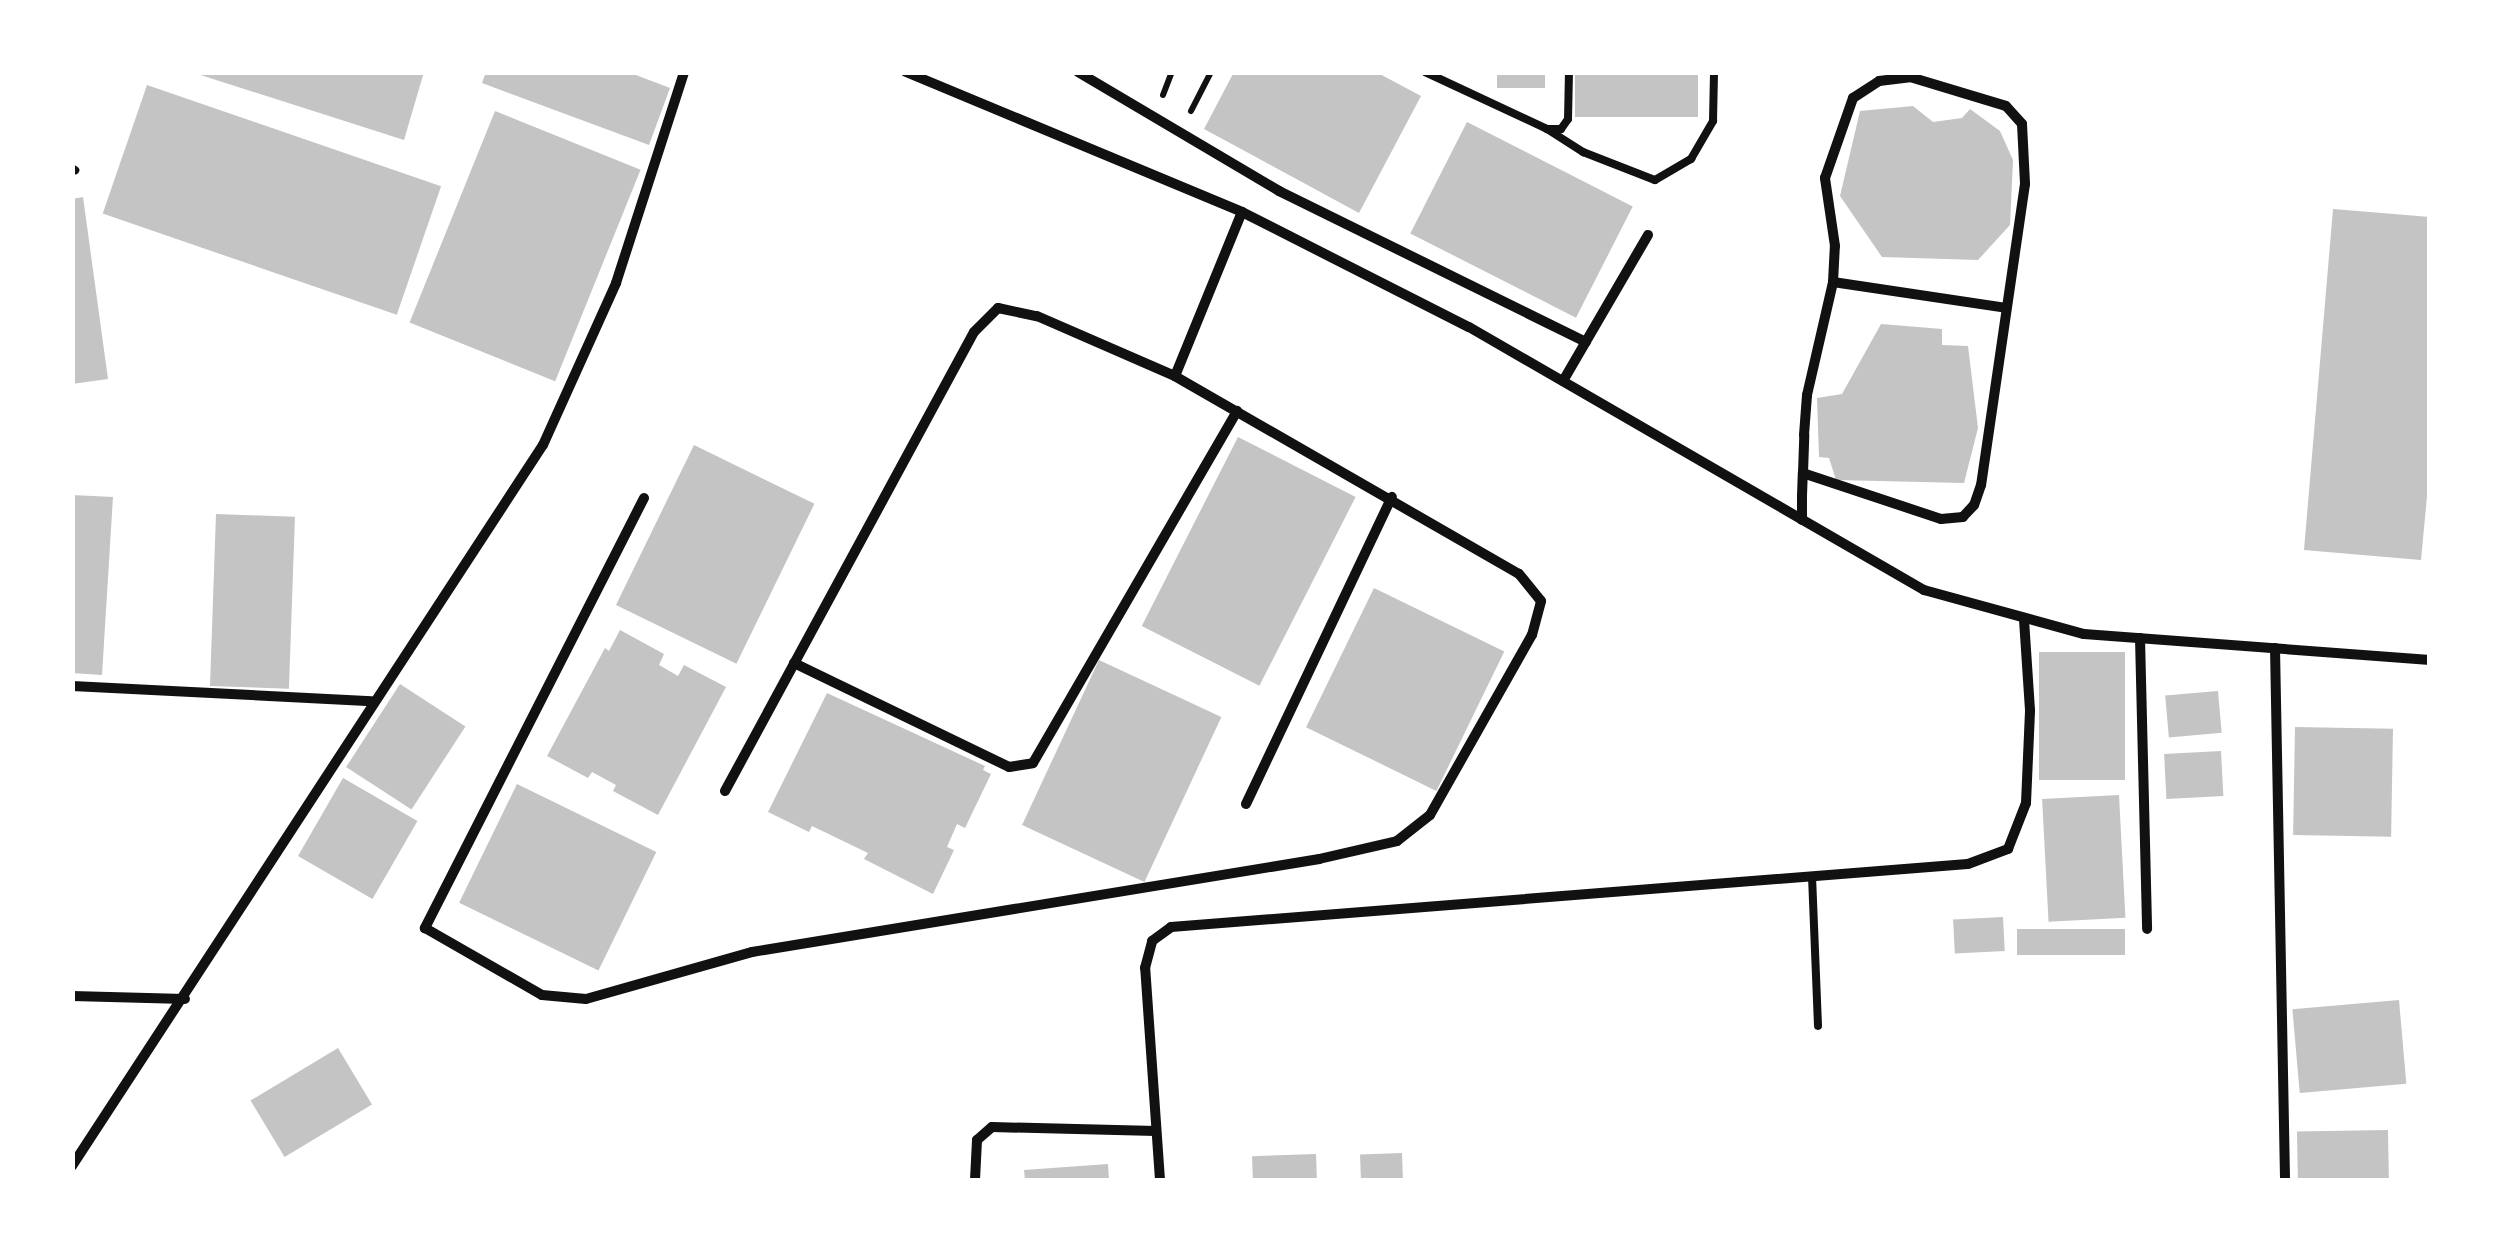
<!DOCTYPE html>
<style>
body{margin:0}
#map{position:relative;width:2502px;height:1253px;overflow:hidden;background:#fff;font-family:Jost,sans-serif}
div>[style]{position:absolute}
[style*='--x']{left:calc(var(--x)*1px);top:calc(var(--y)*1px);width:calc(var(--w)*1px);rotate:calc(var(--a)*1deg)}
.building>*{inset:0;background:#c4c4c4;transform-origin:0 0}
.path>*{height:6px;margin:-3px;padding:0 3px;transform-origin:3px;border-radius:3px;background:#111}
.service>*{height:8px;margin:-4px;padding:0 4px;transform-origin:4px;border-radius:4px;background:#111}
.minor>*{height:10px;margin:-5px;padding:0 5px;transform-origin:5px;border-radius:5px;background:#111}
span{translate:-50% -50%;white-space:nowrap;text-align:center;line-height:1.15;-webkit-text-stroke:10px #fff;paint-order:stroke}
.frame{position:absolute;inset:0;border:75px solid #fff;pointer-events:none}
</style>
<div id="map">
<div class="building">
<i style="clip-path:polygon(191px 72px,424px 72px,404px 140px)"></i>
<i style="clip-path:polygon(486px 72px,628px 72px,670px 88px,649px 145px,482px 83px)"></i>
<i style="clip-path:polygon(1234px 72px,1376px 72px,1421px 96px,1359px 213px,1204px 129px)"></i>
<i style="left:1497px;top:72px;width:48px;height:16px"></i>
<i style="left:1575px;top:72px;width:123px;height:45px"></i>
<i style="left:147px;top:85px;width:311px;height:136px;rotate:19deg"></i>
<i style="clip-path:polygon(1913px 106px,1933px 122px,1962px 118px,1970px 109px,2000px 131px,2013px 160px,2010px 225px,1978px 260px,1882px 257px,1840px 196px,1860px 111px)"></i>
<i style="left:495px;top:111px;width:157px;height:228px;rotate:22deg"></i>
<i style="left:1467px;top:122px;width:186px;height:125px;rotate:27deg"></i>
<i style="clip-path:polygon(83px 197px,108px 379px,72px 384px,72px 199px)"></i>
<i style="clip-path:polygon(2333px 209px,2430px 217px,2430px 464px,2421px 560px,2304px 550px)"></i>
<i style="clip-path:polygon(1881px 324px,1942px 329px,1942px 345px,1968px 346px,1978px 428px,1964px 483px,1836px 480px,1829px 458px,1819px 457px,1817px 398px,1842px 394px)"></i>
<i style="left:1238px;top:437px;width:132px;height:212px;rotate:27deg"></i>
<i style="left:694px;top:445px;width:134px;height:178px;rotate:26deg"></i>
<i style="clip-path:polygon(72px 495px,113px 497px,102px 675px,72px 673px)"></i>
<i style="left:216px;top:514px;width:79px;height:172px;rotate:2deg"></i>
<i style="left:1374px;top:588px;width:145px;height:155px;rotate:26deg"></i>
<i style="clip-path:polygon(620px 630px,664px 654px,659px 665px,678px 676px,684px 665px,726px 687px,658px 815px,613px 791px,616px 785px,592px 772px,588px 778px,547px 756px,605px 648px,609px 651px)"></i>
<i style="left:2125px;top:652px;width:128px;height:86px;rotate:90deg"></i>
<i style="left:1099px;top:660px;width:135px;height:182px;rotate:25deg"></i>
<i style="left:400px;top:684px;width:78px;height:99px;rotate:33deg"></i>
<i style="left:2218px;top:691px;width:42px;height:53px;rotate:85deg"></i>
<i style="clip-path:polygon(827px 693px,985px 766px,983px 770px,991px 774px,965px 828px,957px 824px,947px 847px,954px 850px,933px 894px,864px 859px,868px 853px,812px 826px,809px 832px,768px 812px)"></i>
<i style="left:2295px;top:727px;width:98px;height:108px;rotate:1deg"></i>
<i style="left:2221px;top:751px;width:45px;height:57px;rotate:87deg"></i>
<i style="left:343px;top:778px;width:86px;height:90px;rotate:30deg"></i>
<i style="left:517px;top:784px;width:155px;height:132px;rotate:26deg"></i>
<i style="left:2119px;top:795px;width:123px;height:77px;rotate:87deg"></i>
<i style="left:2003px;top:917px;width:34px;height:50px;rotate:87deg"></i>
<i style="left:2125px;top:929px;width:26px;height:108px;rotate:90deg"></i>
<i style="left:2399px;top:1000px;width:84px;height:107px;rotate:85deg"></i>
<i style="left:338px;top:1048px;width:66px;height:102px;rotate:59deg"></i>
<i style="left:2388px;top:1130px;width:50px;height:91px;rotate:89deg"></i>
<i style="left:1402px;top:1153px;width:27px;height:42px;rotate:88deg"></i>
<i style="left:1316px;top:1154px;width:26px;height:64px;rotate:88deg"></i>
<i style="clip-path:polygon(1108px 1164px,1109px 1180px,1025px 1180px,1024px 1170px)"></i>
</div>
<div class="path">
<i style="--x:1163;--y:95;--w:25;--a:-69"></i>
<i style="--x:1191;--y:111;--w:44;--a:-62.9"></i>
</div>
<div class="service">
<i style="--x:1425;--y:72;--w:135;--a:25"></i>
<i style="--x:1547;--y:129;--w:14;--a:0"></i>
<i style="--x:1561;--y:129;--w:12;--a:-55"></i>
<i style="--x:1568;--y:119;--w:47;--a:-88.8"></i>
<i style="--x:1547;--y:129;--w:43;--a:32.6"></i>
<i style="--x:1583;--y:152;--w:77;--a:21.3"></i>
<i style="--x:1655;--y:180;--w:42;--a:-30.3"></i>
<i style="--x:1691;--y:159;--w:44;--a:-59.9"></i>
<i style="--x:1713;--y:121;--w:49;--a:-88.8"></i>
<i style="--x:72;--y:168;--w:4;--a:34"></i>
<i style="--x:1812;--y:876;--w:150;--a:87.7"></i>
</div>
<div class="minor">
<i style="--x:906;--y:72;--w:364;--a:22.6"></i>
<i style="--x:1242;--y:212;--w:254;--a:26.9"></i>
<i style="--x:1469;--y:327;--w:526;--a:30.03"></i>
<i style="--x:1924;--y:590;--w:166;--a:15.4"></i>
<i style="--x:2084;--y:634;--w:347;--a:4.3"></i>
<i style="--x:1078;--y:72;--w:234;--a:30.6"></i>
<i style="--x:1279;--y:191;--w:342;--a:26.2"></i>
<i style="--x:1833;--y:282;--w:175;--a:8.5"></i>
<i style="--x:1563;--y:381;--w:169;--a:-59.8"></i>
<i style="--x:644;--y:498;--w:483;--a:117"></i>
<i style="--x:425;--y:928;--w:135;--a:29.8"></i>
<i style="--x:542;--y:995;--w:44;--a:5.2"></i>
<i style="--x:586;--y:999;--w:173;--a:-15.8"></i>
<i style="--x:752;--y:952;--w:575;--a:-9.31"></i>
<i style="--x:1319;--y:859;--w:80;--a:-13"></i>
<i style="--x:1397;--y:841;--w:42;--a:-38.2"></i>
<i style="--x:1430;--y:815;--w:207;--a:-60.5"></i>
<i style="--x:1532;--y:635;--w:35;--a:-75"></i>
<i style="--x:1541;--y:601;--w:35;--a:-129"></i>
<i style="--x:1519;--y:574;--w:397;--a:-150.1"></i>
<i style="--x:1802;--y:520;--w:24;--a:-90"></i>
<i style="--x:1802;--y:496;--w:23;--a:-88"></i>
<i style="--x:1803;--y:473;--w:38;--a:-88"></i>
<i style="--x:1804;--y:435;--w:40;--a:-85.7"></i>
<i style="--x:1807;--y:395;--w:116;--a:-77"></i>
<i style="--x:1833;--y:282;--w:36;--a:-87"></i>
<i style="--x:1835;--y:246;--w:69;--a:-98.4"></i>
<i style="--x:1825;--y:178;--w:85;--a:-70.7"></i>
<i style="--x:1853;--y:98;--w:31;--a:-33"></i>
<i style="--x:1879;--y:81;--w:31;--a:-7"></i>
<i style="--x:1910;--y:77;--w:100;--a:16.8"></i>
<i style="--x:2006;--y:106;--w:24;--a:48"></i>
<i style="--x:2022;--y:124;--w:60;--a:87.1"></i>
<i style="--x:2025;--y:184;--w:304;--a:98.3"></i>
<i style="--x:1981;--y:485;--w:21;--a:109"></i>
<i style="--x:1974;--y:505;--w:16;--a:133"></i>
<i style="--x:1963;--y:517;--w:22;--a:175"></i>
<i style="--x:1941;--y:519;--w:145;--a:-161.6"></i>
<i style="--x:2140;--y:638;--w:291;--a:88.6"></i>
<i style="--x:2275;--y:648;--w:532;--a:88.92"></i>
<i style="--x:794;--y:663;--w:239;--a:25.8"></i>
<i style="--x:1009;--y:767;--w:24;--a:-9"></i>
<i style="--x:1033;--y:763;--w:407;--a:-59.9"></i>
<i style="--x:72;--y:686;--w:300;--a:2.9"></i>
<i style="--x:725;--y:791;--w:522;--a:-61.52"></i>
<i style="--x:974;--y:332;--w:34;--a:-45"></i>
<i style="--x:998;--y:308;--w:40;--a:12"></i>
<i style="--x:1037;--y:316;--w:150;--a:23.5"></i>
<i style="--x:1175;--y:376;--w:177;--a:-67.8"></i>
<i style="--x:1246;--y:804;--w:340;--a:-64.6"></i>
<i style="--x:72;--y:996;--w:113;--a:1.5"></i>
<i style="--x:72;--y:1166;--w:861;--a:-56.85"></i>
<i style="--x:543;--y:445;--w:178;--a:-65.7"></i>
<i style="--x:616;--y:283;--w:222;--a:-72.1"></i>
<i style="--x:975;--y:1180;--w:40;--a:-87.1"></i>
<i style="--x:977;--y:1140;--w:20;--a:-41"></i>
<i style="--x:992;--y:1127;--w:164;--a:1.4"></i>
<i style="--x:1160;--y:1180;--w:213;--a:-94"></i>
<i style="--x:1145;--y:968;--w:28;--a:-75"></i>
<i style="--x:1152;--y:941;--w:24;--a:-36"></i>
<i style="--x:1171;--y:927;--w:799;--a:-4.52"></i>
<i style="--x:1968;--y:864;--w:43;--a:-20.6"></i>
<i style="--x:2008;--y:849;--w:49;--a:-68.6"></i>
<i style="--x:2026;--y:803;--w:93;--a:-87.5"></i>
<i style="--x:2030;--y:710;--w:90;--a:-93.8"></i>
</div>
<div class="frame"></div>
</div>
